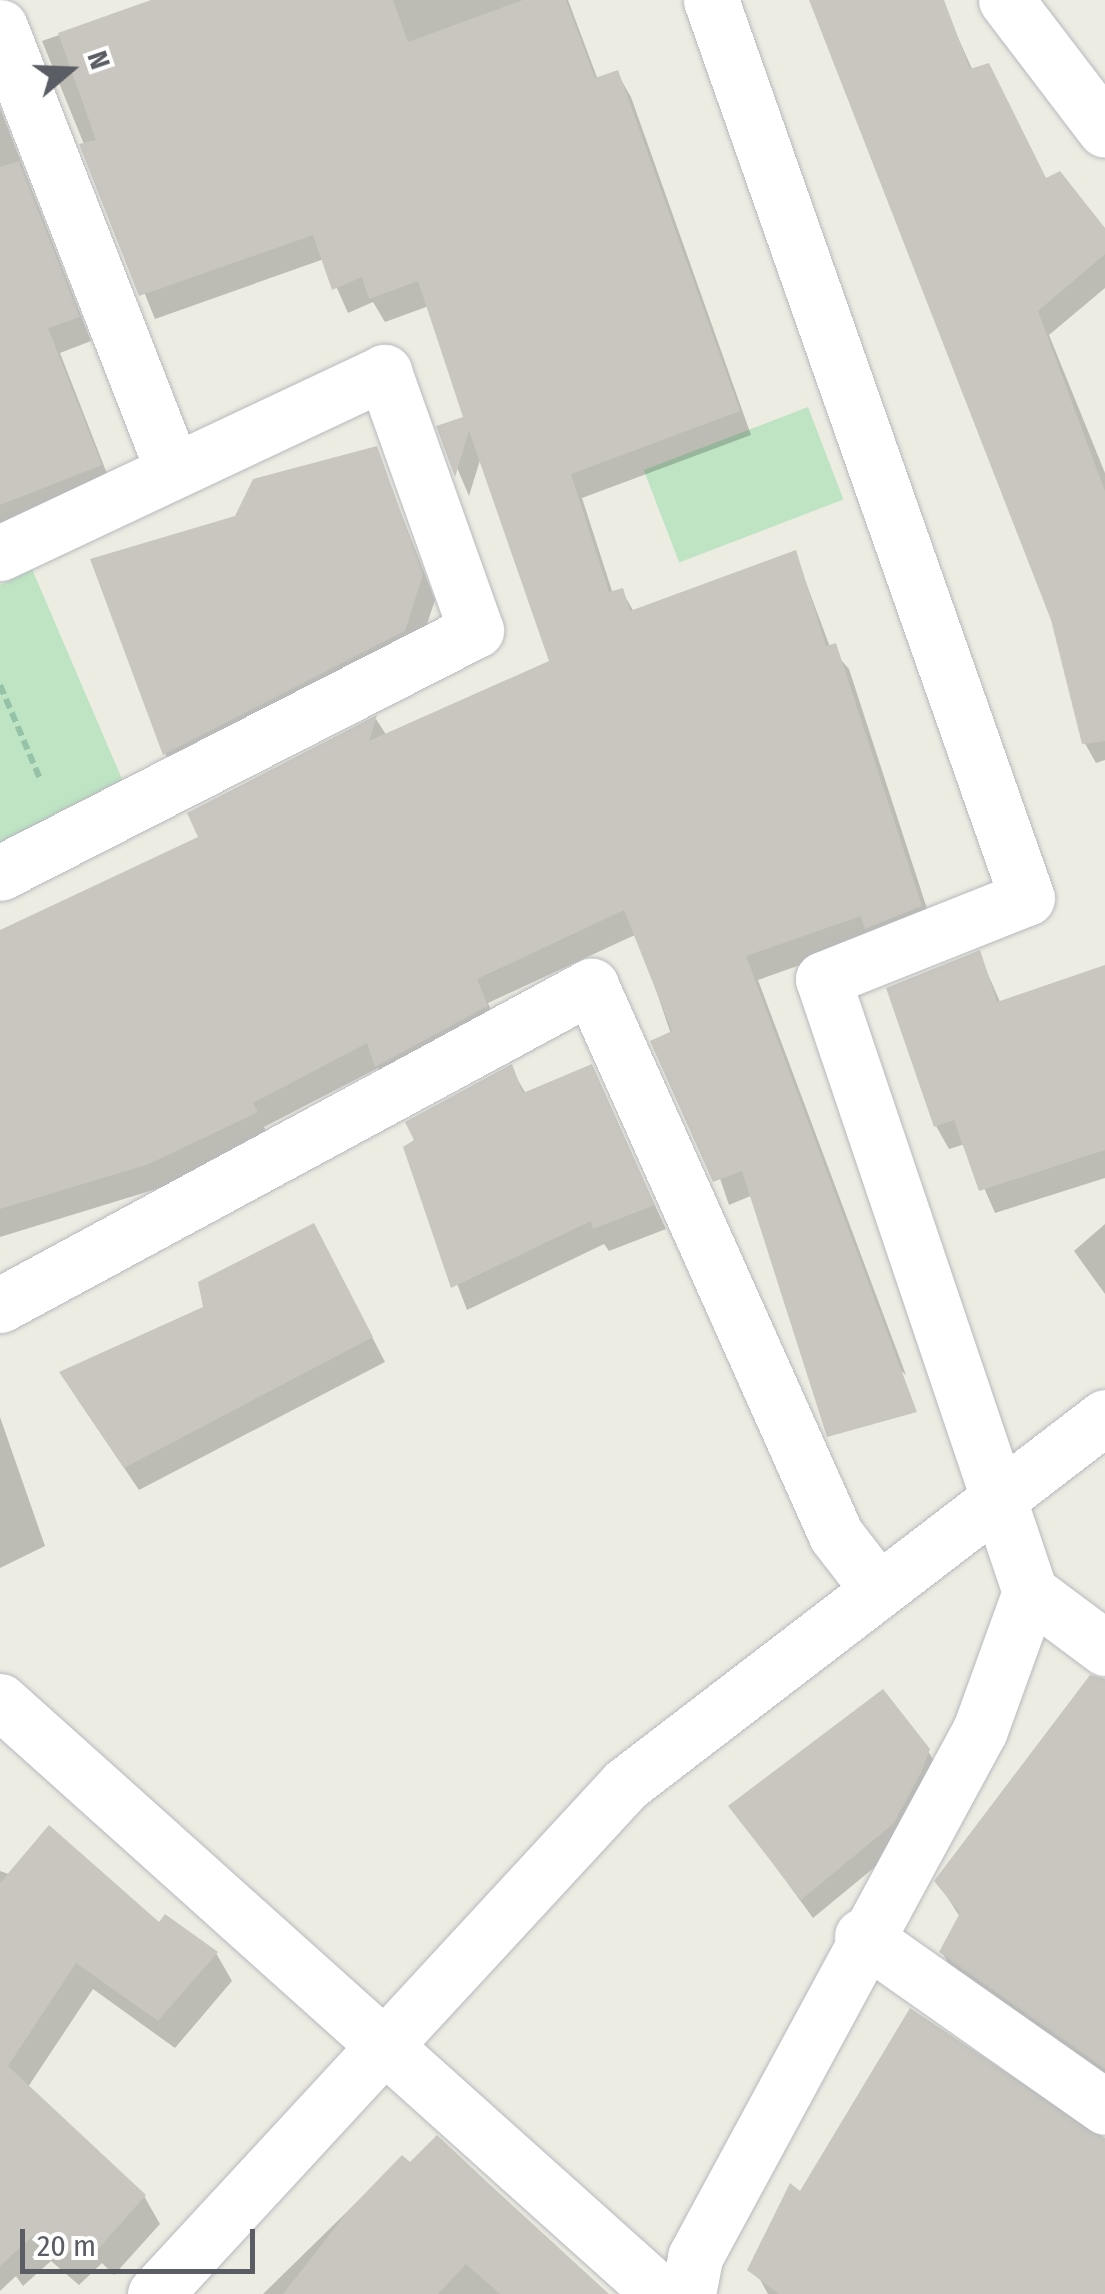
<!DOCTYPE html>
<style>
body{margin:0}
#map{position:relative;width:1105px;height:2294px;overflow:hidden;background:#edece2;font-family:"Fira Sans Condensed",sans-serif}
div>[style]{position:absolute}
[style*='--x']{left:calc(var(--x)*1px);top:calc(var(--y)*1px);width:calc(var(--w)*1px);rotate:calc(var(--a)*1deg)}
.green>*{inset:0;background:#bee4c3;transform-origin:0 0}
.shadow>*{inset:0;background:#0003}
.building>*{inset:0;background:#c8c6bf}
.path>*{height:6px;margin-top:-3px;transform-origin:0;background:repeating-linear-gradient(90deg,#96c3a8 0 10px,transparent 0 15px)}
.roads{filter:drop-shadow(0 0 2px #b7b9be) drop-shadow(0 0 2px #b7b9be)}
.minor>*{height:55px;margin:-27.5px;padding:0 27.5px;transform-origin:27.5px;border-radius:27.5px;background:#fff}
span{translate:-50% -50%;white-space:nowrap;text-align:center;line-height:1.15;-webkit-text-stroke:8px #fff;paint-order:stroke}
.north{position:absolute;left:20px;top:20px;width:100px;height:100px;-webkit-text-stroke:8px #fff;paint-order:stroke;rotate:71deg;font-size:28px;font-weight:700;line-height:40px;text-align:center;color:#5a5d63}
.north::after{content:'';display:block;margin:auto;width:35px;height:45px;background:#5a5d63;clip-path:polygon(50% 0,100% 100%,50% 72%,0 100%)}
.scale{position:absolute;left:20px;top:2229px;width:235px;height:45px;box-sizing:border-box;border:5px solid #5a5d63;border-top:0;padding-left:12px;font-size:30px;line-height:35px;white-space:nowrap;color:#5a5d63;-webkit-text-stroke:8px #fff;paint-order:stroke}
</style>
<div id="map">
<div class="green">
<i style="left:808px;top:407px;width:99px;height:176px;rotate:69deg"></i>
<i style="clip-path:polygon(32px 569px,125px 786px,0 845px,0 585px)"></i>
</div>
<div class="shadow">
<i style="clip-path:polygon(158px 0,568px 0,598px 80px,617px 73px,631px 97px,751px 435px,582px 498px,613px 594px,622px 591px,634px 612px,795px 553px,830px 647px,849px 669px,934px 930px,874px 939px,758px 980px,906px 1375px,830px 1312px,753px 1195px,729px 1205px,637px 934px,488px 1003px,500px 1031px,391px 1089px,378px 1068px,264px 1127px,269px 1137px,163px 1187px,0 1237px,0 932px,201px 838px,190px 814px,376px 719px,387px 736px,552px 663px,481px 457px,469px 496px,440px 428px,466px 418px,429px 306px,385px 322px,373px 302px,348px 313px,324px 259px,155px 319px,42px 41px)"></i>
<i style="clip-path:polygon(827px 0,942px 2px,973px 71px,1047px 180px,1105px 232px,1105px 288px,1049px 335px,1105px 473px,1105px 760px,1096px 763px,1083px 740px,1053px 619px)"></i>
<i style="clip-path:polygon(0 108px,91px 341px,60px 353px,113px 489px,0 533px)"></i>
<i style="clip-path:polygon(376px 449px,435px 600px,417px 655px,179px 777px,165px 754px,255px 481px)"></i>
<i style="clip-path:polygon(979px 954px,1001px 1004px,1105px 968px,1105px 1178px,995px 1213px,965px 1144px,949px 1149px,936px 1126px)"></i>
<i style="clip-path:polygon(511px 1068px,526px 1094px,591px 1068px,666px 1229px,609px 1251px,604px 1244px,467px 1310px,406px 1148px)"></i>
<i style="clip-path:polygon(1105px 1224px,1105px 1294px,1074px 1251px)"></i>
<i style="clip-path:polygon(327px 1250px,385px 1362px,139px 1490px,76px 1397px)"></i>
<i style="clip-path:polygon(0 1417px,45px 1546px,0 1568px)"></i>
<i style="clip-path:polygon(1105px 1692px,1105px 2074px,955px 1975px,942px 1952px,960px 1917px,937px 1881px)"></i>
<i style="clip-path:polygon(928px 1751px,940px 1771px,904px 1843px,813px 1918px,731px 1806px)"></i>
<i style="clip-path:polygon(0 1871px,159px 1926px,216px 1953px,232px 1981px,175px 2048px,93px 1989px,28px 2087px,144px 2196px,160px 2224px,114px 2275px,102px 2263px,79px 2285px,51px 2261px,23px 2286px,16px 2276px,0 2291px)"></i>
<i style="clip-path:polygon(1105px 2144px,1105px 2294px,768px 2294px,758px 2276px)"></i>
<i style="clip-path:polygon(402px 2158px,605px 2294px,263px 2294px)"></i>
</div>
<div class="building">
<i style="clip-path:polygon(151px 0,393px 0,408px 42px,523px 0,566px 0,595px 78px,618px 70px,740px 411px,571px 474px,609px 592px,623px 588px,630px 611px,796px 550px,826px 646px,836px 643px,922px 906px,865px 929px,861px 916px,746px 956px,917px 1412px,827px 1437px,742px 1171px,713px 1182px,650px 1041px,672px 1031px,624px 910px,477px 979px,488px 1006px,375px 1067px,367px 1043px,253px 1103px,258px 1112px,149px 1164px,0 1209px,0 930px,198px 837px,187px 813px,377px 715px,369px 741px,549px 661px,469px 431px,455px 477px,436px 426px,463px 417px,418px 281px,369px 299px,362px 277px,332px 290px,313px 235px,139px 296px,79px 144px,96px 140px,58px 33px)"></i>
<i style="clip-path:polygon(809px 0,944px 0,970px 69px,989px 63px,1046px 178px,1060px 171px,1105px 228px,1105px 254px,1038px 311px,1105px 491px,1105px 741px,1082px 744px,1051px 620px)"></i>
<i style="clip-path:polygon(19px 161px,80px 317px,48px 328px,102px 465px,0 505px,0 167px)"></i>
<i style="clip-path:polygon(377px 446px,423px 574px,405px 631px,163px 755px,90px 559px,235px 516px,253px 479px)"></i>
<i style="clip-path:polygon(980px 950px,997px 1002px,1105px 965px,1105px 1150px,979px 1191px,954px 1120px,934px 1127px,886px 988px)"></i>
<i style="clip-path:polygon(512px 1064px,523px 1093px,592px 1064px,655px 1205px,593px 1229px,591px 1221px,451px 1288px,403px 1147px,414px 1140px,405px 1122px)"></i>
<i style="clip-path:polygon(314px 1223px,373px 1337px,124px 1468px,59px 1372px,203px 1307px,198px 1282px)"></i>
<i style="clip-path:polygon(1090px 1675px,1105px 1679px,1105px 2069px,939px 1952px,960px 1913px,934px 1881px)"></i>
<i style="clip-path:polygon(883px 1689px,930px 1749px,922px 1771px,894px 1823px,801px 1900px,728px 1806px)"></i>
<i style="clip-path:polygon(49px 1825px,159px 1922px,165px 1914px,218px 1952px,158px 2021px,76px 1963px,8px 2066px,146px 2195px,98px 2249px,85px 2237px,62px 2259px,34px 2235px,0 2266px,0 1883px)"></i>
<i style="clip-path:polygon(910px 2008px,1105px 2138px,1105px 2294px,779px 2294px,747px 2270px,790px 2183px,800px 2191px)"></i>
<i style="clip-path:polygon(437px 2135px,487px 2182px,609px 2294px,500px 2294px,466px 2264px,438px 2294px,283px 2294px,348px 2211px,402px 2155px,410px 2162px)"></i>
</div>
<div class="path">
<i style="--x:0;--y:685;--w:102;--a:66.9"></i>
</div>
<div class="roads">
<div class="minor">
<i style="--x:1006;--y:0;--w:163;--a:52.7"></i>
<i style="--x:0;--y:27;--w:473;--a:68.7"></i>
<i style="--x:0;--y:553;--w:425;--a:-25.2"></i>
<i style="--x:384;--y:372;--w:274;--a:70.4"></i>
<i style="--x:476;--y:630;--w:534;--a:152.96"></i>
<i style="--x:0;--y:1305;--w:672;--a:-28.36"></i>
<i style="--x:591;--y:986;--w:601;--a:65.95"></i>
<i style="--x:836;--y:1535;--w:66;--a:52.4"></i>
<i style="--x:1030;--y:1592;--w:94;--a:36.7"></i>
<i style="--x:0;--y:1701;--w:888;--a:41.9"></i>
<i style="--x:862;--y:1936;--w:297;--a:35.1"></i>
<i style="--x:155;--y:2294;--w:694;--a:-47.28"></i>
<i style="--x:626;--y:1784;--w:603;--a:-37.46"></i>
<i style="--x:688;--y:2294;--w:38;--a:-79"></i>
<i style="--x:695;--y:2257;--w:599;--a:-61.6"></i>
<i style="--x:980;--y:1730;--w:147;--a:-70.1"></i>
<i style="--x:1030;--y:1592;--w:647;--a:-108.66"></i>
<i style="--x:823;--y:979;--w:219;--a:-21.7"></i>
<i style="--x:1027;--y:898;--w:952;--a:-109.39"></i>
</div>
</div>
<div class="north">N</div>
<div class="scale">20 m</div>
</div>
